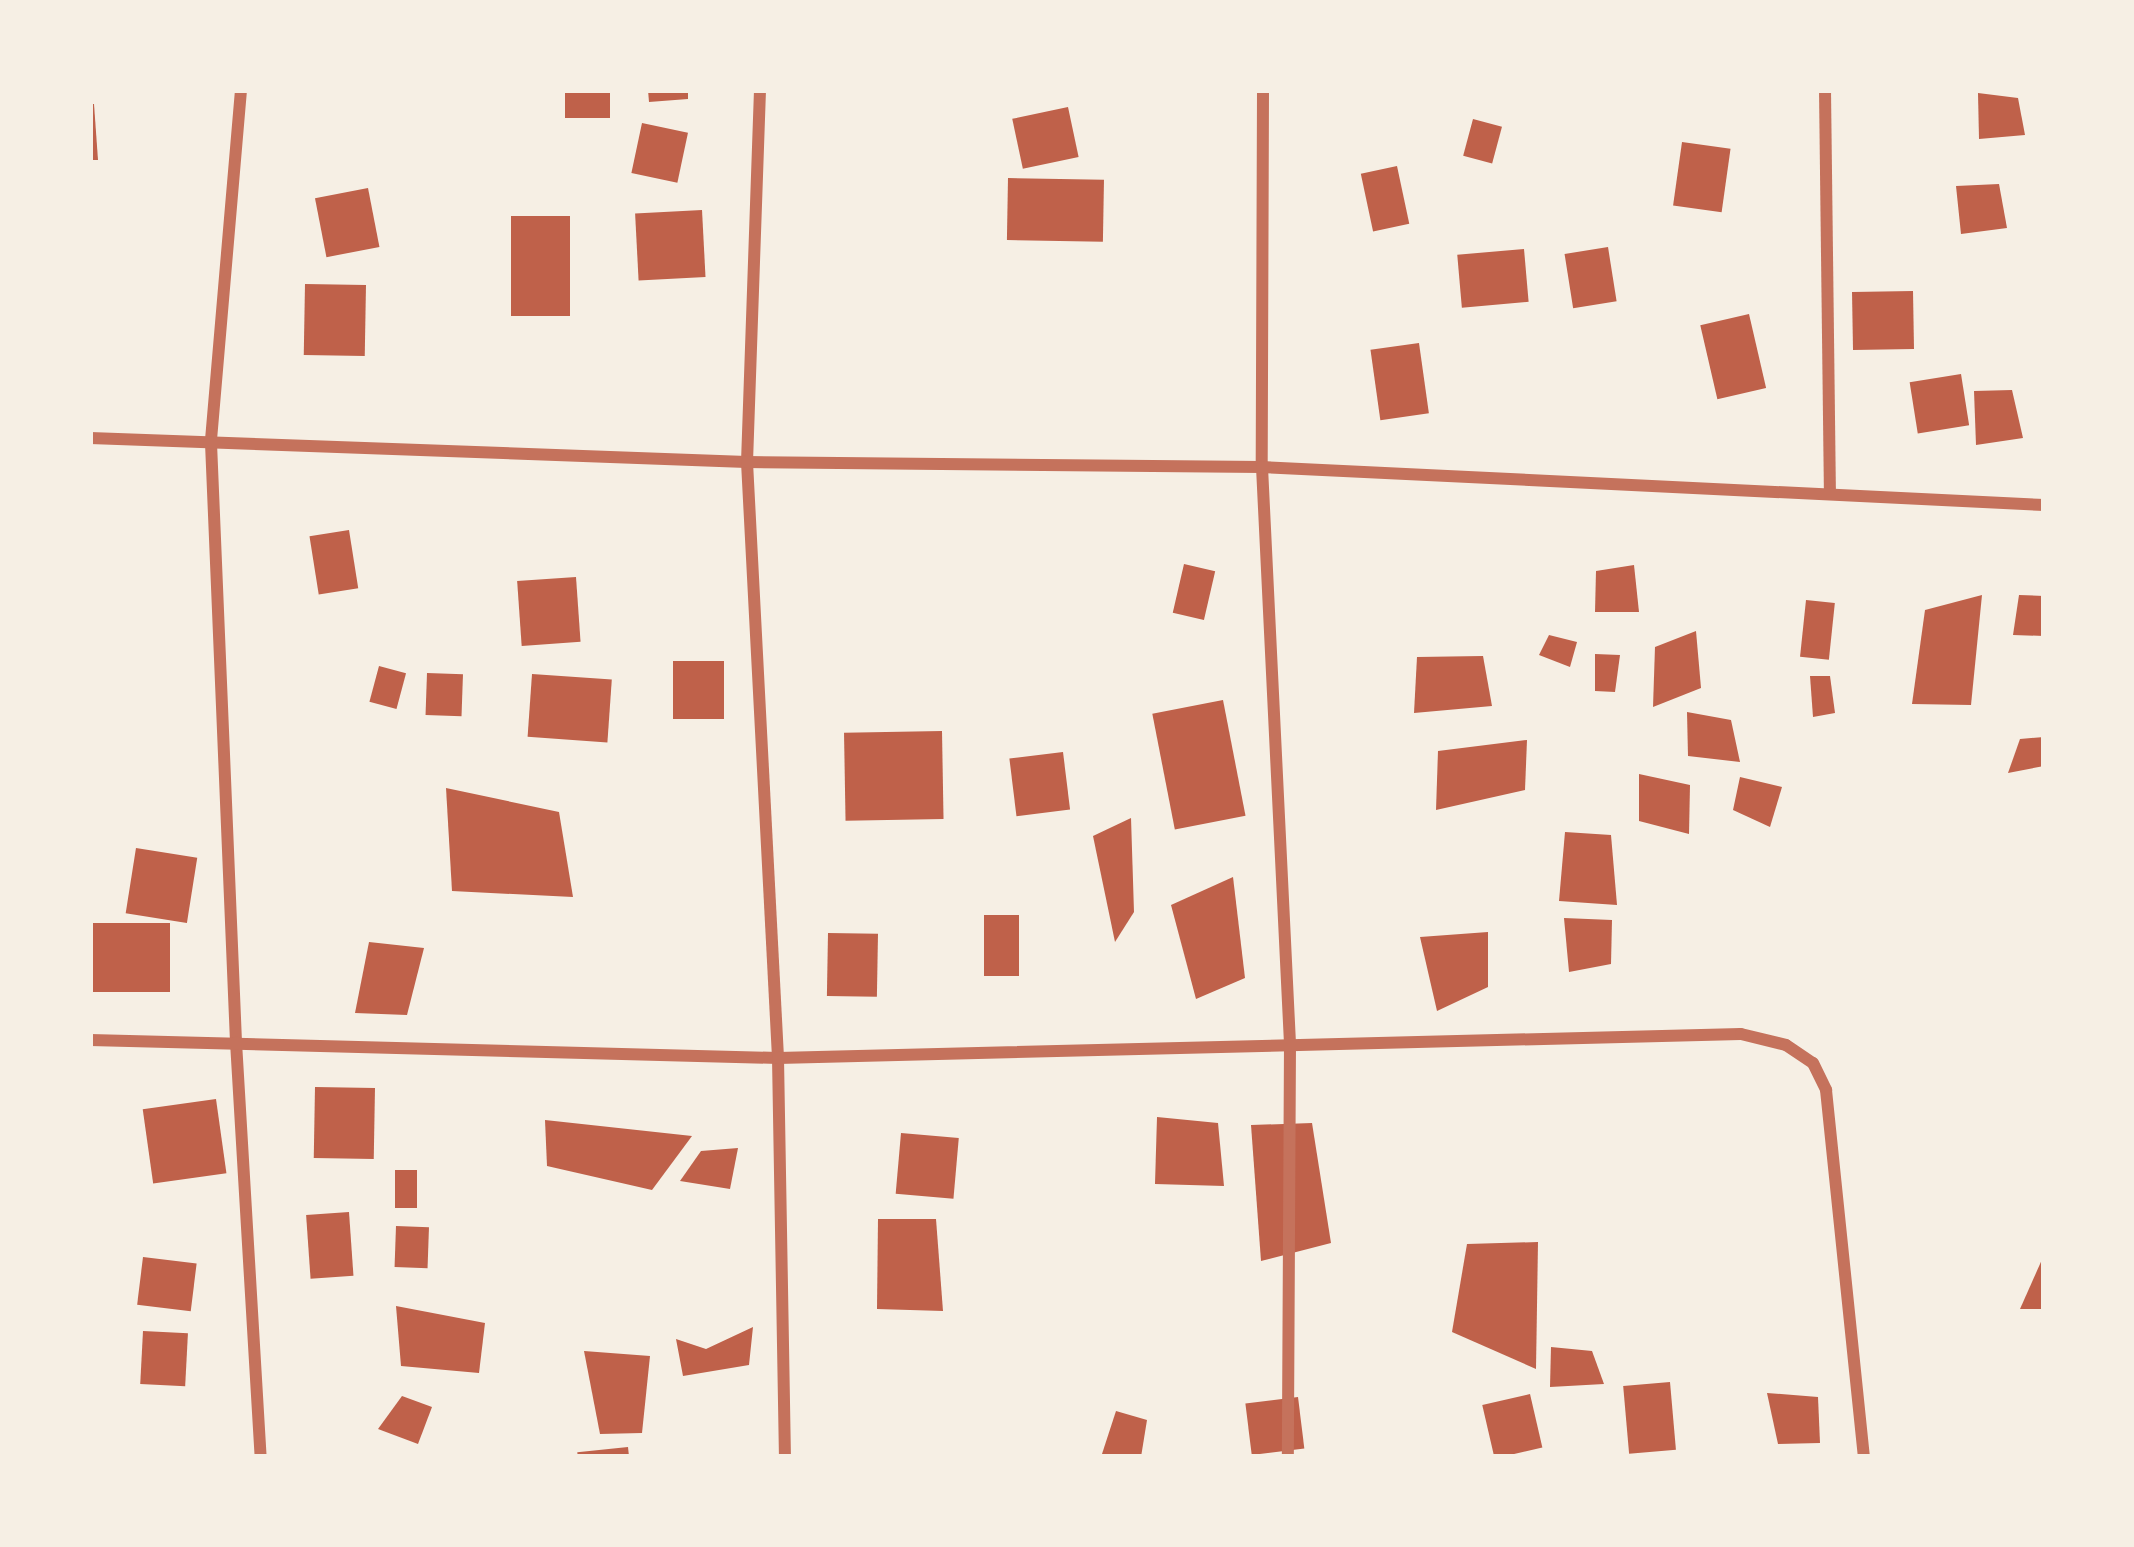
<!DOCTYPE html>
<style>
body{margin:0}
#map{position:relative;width:2134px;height:1547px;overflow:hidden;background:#f6efe4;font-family:"Source Sans 3",sans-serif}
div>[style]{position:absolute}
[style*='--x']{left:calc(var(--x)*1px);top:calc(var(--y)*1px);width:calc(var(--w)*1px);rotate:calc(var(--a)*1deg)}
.building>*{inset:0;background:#bf614a;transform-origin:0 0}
.minor>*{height:12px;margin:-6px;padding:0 6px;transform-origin:6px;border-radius:6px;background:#c5725c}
span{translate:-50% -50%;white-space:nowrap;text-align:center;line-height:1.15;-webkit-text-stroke:12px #f6efe4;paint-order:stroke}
.frame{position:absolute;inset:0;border:93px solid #f6efe4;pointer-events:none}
</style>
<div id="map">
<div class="building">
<i style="left:565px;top:90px;width:45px;height:28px"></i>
<i style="clip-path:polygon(648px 90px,688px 90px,688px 99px,649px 102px)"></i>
<i style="clip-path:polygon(1978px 93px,2018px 98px,2025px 135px,1979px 139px)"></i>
<i style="clip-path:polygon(90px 104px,94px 104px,98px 160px,90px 160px)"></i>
<i style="left:1068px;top:107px;width:51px;height:57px;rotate:78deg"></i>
<i style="left:1473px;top:119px;width:30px;height:38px;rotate:15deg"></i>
<i style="left:642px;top:123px;width:47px;height:51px;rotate:12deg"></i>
<i style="left:1682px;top:142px;width:49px;height:64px;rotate:8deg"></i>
<i style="left:1397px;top:166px;width:59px;height:37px;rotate:78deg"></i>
<i style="left:1008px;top:178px;width:96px;height:62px;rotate:1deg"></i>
<i style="clip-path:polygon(1999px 184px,2007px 228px,1961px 234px,1956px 186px)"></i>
<i style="left:368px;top:188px;width:60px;height:54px;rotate:79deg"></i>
<i style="left:702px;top:210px;width:67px;height:67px;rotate:87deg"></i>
<i style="left:511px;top:216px;width:59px;height:100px"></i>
<i style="left:1608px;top:247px;width:55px;height:44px;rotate:81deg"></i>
<i style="left:1524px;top:249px;width:53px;height:67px;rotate:85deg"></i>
<i style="left:305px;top:284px;width:61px;height:71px;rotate:1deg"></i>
<i style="left:1913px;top:291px;width:58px;height:61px;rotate:89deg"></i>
<i style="left:1749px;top:314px;width:76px;height:50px;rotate:77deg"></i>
<i style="left:1419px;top:343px;width:71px;height:49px;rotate:82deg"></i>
<i style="left:1961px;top:374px;width:52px;height:52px;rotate:81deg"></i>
<i style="clip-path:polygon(2012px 390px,2023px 438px,1976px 445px,1974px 391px)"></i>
<i style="left:349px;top:530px;width:59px;height:40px;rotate:81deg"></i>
<i style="left:1184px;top:564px;width:32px;height:50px;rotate:13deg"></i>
<i style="clip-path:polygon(1634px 565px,1639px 612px,1595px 612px,1596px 571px)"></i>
<i style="left:576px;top:577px;width:65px;height:59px;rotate:86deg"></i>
<i style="clip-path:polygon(1982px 595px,1971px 705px,1912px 704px,1925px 610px)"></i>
<i style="clip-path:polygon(2019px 595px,2044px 596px,2044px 636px,2013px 635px)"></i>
<i style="left:1806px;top:600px;width:29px;height:57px;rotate:6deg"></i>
<i style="clip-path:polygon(1696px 631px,1701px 688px,1653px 707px,1655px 647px)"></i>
<i style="clip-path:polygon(1549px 635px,1577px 642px,1570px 667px,1539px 655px)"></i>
<i style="clip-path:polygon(1595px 654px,1620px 655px,1615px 692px,1595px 691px)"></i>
<i style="clip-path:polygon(1483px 656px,1492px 706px,1414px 713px,1417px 657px)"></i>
<i style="left:724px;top:661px;width:58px;height:51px;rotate:90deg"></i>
<i style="left:379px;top:666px;width:28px;height:37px;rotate:15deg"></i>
<i style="left:427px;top:673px;width:36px;height:42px;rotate:2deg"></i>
<i style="left:532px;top:674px;width:80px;height:63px;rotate:4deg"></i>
<i style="clip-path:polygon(1810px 676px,1830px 676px,1835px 713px,1813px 717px)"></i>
<i style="left:1223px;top:700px;width:118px;height:72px;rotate:79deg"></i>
<i style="clip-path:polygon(1687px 712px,1731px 720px,1740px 762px,1688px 756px)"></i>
<i style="left:942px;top:731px;width:88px;height:98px;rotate:89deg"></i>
<i style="clip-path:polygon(2044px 737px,2044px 766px,2008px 773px,2020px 739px)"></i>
<i style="clip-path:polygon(1527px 740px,1525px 790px,1436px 810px,1438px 751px)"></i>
<i style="left:1063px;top:752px;width:58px;height:54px;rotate:83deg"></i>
<i style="clip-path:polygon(1639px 774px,1690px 785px,1689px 834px,1639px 821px)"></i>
<i style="clip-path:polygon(1740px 777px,1782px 787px,1770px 827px,1733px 810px)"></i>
<i style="clip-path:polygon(446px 788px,559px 812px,573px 897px,452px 891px)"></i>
<i style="clip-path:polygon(1131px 818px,1134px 912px,1115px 942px,1093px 836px)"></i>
<i style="clip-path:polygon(1565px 832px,1611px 835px,1617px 905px,1559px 901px)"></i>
<i style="left:136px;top:848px;width:62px;height:66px;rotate:9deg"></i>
<i style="clip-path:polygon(1233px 877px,1245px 978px,1196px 999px,1171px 905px)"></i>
<i style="left:984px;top:915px;width:35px;height:61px"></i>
<i style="clip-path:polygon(1564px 918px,1612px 920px,1611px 964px,1569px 972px)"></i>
<i style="left:90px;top:923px;width:80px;height:69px"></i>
<i style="clip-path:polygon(1488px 932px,1488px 987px,1437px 1011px,1420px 937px)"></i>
<i style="left:828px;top:933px;width:50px;height:63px;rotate:1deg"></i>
<i style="clip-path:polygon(369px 942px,424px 948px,407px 1015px,355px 1013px)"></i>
<i style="left:315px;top:1087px;width:60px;height:71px;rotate:1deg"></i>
<i style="left:216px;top:1099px;width:75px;height:74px;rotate:82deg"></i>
<i style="clip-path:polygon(1157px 1117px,1218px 1123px,1224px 1186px,1155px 1184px)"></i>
<i style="clip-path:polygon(545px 1120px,692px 1136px,652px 1190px,547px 1166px)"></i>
<i style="clip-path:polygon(1312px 1123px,1331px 1243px,1261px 1261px,1251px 1125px)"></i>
<i style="left:901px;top:1133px;width:58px;height:61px;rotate:5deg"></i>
<i style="clip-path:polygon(738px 1148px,730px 1189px,680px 1181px,701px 1151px)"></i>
<i style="left:417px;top:1170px;width:38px;height:22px;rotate:90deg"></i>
<i style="left:349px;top:1212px;width:64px;height:43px;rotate:86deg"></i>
<i style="clip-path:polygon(878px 1219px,936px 1219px,943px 1311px,877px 1309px)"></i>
<i style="left:396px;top:1226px;width:33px;height:41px;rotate:2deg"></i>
<i style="clip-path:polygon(1538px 1242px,1536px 1369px,1452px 1332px,1467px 1244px)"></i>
<i style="clip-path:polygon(2044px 1255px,2044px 1309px,2020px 1309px)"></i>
<i style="left:143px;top:1257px;width:54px;height:48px;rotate:7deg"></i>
<i style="clip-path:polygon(396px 1306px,485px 1323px,479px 1373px,401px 1366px)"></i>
<i style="clip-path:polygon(753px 1327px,749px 1365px,683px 1376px,676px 1339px,706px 1349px)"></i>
<i style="left:143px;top:1331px;width:45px;height:53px;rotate:3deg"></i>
<i style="clip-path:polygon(1551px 1347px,1592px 1351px,1604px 1384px,1550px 1387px)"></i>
<i style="clip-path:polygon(584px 1351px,650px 1356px,642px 1433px,600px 1434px)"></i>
<i style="left:1670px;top:1382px;width:68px;height:47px;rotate:85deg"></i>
<i style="clip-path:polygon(1767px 1393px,1818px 1397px,1820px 1443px,1778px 1444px)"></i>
<i style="left:1530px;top:1394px;width:55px;height:49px;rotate:77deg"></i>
<i style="clip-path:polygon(402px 1396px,432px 1407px,418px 1444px,378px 1429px)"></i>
<i style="left:1298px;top:1397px;width:52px;height:53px;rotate:83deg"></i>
<i style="clip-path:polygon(1116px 1411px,1147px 1420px,1141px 1457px,1101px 1457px)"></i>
<i style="left:628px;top:1447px;width:10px;height:51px;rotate:84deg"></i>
</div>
<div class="minor">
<i style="--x:241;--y:90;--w:354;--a:94.9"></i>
<i style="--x:211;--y:443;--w:600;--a:87.61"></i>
<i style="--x:236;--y:1042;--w:416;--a:86.6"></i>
<i style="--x:760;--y:90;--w:372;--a:92"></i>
<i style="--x:747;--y:462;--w:597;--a:87.02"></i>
<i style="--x:778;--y:1058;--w:399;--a:89"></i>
<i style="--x:1263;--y:90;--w:377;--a:90.2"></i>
<i style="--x:1262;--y:467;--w:577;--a:87.22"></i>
<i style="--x:1290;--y:1043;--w:414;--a:90.3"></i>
<i style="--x:1825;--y:90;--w:401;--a:89.3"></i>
<i style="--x:90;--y:438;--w:657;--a:2.09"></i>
<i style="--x:747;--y:462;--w:515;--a:0.56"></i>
<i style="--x:1262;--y:467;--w:783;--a:2.78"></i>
<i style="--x:90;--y:1040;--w:688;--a:1.5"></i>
<i style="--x:778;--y:1058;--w:963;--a:-1.43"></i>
<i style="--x:1741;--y:1034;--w:46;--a:13.7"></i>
<i style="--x:1786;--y:1045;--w:32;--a:34"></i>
<i style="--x:1813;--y:1063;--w:30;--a:64"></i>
<i style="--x:1826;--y:1090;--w:369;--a:84.1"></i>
</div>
<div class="frame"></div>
</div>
